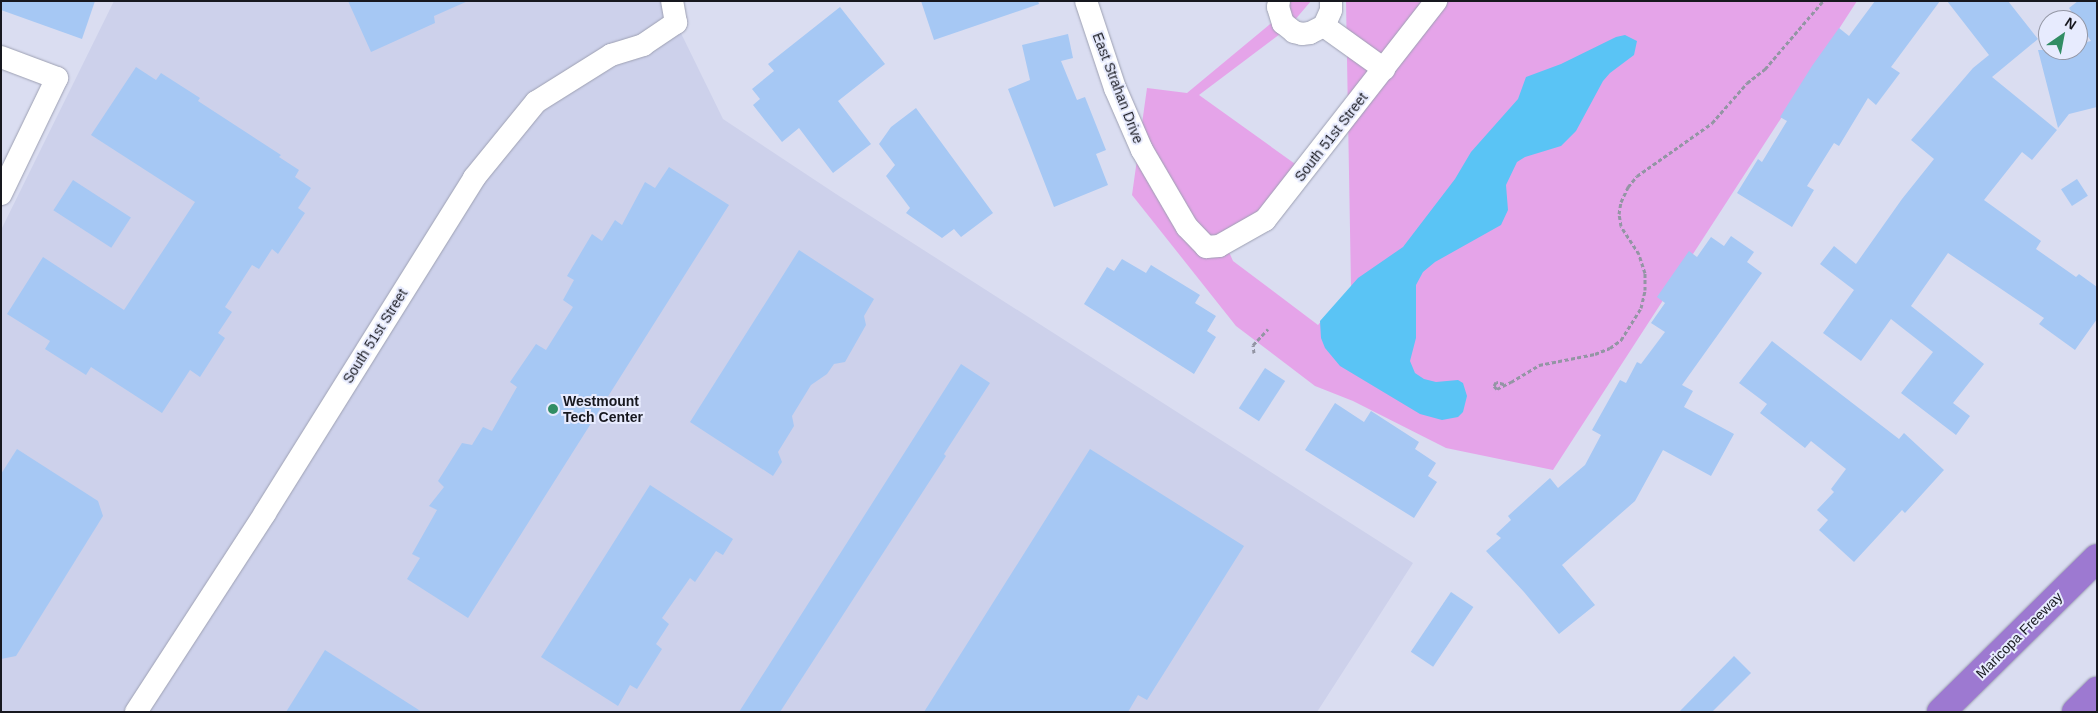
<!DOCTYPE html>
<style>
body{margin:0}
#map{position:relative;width:2098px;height:713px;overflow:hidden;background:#daddf1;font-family:Helvetica,sans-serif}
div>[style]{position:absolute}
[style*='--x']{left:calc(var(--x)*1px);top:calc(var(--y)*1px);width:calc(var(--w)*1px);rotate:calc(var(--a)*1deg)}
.built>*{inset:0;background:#cdd1eb}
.green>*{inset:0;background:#e5a4e9}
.water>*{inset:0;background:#5ac4f5}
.building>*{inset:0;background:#a6c8f4;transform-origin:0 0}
.path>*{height:3px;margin-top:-1.5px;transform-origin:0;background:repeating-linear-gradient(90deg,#9395a4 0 4px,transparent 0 6.5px)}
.roads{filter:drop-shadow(0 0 1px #9da0b2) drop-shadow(0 0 1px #9da0b2)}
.minor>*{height:22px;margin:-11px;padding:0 11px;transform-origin:11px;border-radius:11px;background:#fff}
.highway>*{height:28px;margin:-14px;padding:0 14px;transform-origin:14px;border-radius:14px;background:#9d79d1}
.dots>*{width:14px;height:14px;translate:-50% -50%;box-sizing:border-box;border:2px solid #e7ebfe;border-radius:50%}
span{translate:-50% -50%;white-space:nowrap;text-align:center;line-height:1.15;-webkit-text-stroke:4px #e7ebfe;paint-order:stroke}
.street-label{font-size:14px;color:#17181f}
.poi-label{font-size:14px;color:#17181f;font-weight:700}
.left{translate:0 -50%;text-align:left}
.frame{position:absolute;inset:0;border:2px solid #17181f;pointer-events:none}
.north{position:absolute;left:2038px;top:10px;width:50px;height:50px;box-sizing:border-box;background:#e7ebfe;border:1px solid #9497a5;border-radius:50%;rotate:33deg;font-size:14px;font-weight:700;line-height:20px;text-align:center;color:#17181f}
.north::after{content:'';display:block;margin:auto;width:18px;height:22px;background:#318d64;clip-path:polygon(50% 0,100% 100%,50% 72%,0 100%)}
</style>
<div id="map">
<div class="built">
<i style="clip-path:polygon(114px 1px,672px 1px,676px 23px,723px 119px,836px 194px,1413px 563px,1317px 712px,1px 712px,1px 230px)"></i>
</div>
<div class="green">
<i style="clip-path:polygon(1291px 1px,1311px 1px,1288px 28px,1199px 95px,1305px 171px,1225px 243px,1233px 261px,1318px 325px,1351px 287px,1346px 1px,1857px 1px,1553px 470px,1446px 448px,1353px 401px,1315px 386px,1236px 326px,1132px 195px,1147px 88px,1187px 93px,1280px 16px)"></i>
</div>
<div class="water">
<i style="clip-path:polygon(1625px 35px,1637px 41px,1634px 55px,1610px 73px,1603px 81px,1576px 131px,1561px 146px,1525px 157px,1517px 162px,1506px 185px,1508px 210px,1501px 225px,1435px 262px,1423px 272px,1416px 285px,1416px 338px,1410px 361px,1415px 373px,1424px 379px,1436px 382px,1458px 380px,1463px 383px,1467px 396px,1463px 412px,1458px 417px,1442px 420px,1420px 414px,1340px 366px,1325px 348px,1321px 338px,1320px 321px,1358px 278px,1403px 247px,1455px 179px,1471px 152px,1518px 99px,1526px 77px,1561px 64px,1616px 37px)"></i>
</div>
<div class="building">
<i style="clip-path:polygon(1px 1px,95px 1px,82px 39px,1px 10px)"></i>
<i style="clip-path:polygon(348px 1px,468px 1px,434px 16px,435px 23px,371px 52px)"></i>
<i style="clip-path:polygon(921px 1px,1038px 1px,1039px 4px,934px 40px)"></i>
<i style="clip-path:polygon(1875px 1px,1940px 1px,1891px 67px,1900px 73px,1876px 105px,1868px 98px,1839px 146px,1834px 143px,1807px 186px,1814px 190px,1792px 227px,1737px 193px,1758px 159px,1762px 162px,1787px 121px,1780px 117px,1812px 66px,1839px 28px,1849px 36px)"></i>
<i style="clip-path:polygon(1947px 1px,2008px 1px,2038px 39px,1992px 77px,2057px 130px,2032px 160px,2022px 152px,1984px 200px,2041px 241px,2036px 249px,2076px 277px,2079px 274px,2097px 287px,2097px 319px,2075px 350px,2039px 324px,2044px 318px,1948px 253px,1911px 306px,1984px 364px,1953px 403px,1970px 416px,1956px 435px,1901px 393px,1933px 352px,1891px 319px,1861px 361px,1823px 333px,1854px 290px,1820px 264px,1834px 246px,1856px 264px,1902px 199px,1934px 159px,1911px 140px,1973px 68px,1989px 55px)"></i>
<i style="clip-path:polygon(2078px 1px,2097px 1px,2097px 107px,2069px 114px,2058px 128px,2038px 50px,2078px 50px,2078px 44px,2091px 41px,2069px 8px)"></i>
<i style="clip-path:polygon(840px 7px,885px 64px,838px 101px,871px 144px,833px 173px,799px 128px,782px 142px,753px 105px,760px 99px,752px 89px,774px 71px,768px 64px)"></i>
<i style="clip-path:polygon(1068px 34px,1073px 58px,1061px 61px,1077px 100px,1085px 97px,1106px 150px,1096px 154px,1108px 185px,1054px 207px,1008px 89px,1030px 80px,1022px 45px)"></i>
<i style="clip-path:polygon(136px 67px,156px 80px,161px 73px,200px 98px,198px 101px,281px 155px,279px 157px,299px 170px,295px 177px,311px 188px,298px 208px,305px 213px,278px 254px,272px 249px,259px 269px,252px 265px,225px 307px,232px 312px,218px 333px,225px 338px,200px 377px,190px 370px,162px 413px,91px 367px,86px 375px,45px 349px,50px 341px,7px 314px,43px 257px,124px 310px,195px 202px,91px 135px)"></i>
<i style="clip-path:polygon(916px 108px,993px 213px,961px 237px,954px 229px,942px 238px,906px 213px,910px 208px,886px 176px,895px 165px,879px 144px,891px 127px)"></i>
<i style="clip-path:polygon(669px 167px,729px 205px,468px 618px,407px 579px,420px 558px,412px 554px,437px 510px,429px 506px,444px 487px,438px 481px,462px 443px,472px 445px,483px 427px,492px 431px,517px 387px,510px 382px,536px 344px,546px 350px,573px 307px,563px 300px,574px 280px,567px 276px,592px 234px,602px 241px,615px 220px,622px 225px,645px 182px,655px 188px)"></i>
<i style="left:2077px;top:179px;width:20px;height:19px;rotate:57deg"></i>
<i style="left:73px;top:180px;width:69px;height:36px;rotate:33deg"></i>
<i style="clip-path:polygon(1731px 236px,1754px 252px,1747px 262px,1762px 273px,1682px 385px,1693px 391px,1684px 407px,1734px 434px,1711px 476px,1663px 450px,1635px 501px,1562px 565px,1595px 605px,1559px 634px,1524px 592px,1486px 551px,1501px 538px,1496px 534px,1511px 520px,1508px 516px,1550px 478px,1558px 488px,1585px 465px,1601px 435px,1592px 430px,1620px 380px,1626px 383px,1637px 362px,1641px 364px,1665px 332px,1651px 323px,1665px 303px,1657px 297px,1689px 251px,1697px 257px,1711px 237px,1724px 246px)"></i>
<i style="clip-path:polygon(799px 250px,874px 299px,864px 316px,866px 325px,845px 362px,834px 364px,827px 374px,811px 385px,792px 416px,794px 426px,778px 452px,782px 462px,773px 476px,690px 422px)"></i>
<i style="clip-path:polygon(1122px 259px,1146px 273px,1151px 265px,1200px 295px,1195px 303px,1216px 316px,1207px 331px,1216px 337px,1194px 374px,1084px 304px,1107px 267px,1114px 271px)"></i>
<i style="clip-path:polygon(1772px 341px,1899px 439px,1904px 433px,1944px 470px,1905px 513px,1902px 510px,1854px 562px,1819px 530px,1828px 520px,1817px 510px,1834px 492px,1831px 489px,1846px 469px,1811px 441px,1805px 448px,1760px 413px,1767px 404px,1739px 383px)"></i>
<i style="clip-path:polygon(961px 364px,990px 383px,944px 454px,946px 456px,780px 712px,739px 712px)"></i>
<i style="left:1265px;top:368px;width:24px;height:48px;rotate:33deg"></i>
<i style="clip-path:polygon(1335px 403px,1364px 422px,1371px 411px,1419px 442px,1415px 449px,1436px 463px,1428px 476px,1437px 482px,1414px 518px,1305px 450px)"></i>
<i style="clip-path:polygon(17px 449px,98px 501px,103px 516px,16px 656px,1px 659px,1px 474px)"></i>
<i style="clip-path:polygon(1090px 449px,1244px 546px,1147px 700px,1138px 695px,1128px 712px,924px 712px)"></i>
<i style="clip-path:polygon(650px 485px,733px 539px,723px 555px,716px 551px,695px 582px,690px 578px,662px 618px,669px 624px,656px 644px,662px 649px,637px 689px,630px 685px,618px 706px,541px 657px)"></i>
<i style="left:1451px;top:592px;width:27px;height:72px;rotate:34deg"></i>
<i style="clip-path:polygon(325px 650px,422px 712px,286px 712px)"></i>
<i style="clip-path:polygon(1734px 656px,1751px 673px,1712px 712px,1679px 712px)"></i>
</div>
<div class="path">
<i style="--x:1254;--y:353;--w:8;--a:-97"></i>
<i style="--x:1253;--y:345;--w:22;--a:-47"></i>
<i style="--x:1504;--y:384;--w:8;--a:-166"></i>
<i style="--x:1496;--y:382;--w:4;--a:117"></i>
<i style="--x:1494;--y:386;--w:4;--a:45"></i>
<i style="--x:1497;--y:389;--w:16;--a:-27"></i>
<i style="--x:1511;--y:382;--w:33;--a:-31"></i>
<i style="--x:1539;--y:365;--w:57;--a:-11.1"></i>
<i style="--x:1595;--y:354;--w:16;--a:-22"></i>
<i style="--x:1610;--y:348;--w:14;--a:-36"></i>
<i style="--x:1621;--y:340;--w:38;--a:-58"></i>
<i style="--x:1641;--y:308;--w:18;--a:-77"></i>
<i style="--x:1645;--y:290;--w:17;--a:-90"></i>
<i style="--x:1645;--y:273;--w:20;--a:-108"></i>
<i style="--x:1639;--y:254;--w:33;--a:-123"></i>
<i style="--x:1621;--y:226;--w:12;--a:-99"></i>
<i style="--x:1619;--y:214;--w:12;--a:-81"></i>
<i style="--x:1621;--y:202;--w:17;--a:-65"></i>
<i style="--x:1628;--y:187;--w:14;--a:-51"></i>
<i style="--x:1637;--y:176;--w:92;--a:-35.2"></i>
<i style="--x:1712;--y:123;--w:53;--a:-48.8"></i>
<i style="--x:1747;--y:83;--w:23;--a:-38"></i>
<i style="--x:1765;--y:69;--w:89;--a:-49.5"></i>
</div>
<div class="roads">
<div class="minor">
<i style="--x:1086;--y:1;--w:92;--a:71.6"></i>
<i style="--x:1115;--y:88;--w:68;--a:66.5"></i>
<i style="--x:1142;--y:150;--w:89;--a:59.7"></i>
<i style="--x:1187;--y:227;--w:28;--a:46"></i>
<i style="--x:1206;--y:247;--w:13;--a:-4"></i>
<i style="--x:1219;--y:246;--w:53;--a:-29.5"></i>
<i style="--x:1265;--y:220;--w:278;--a:-52"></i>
<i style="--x:1279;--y:1;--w:6;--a:99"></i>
<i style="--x:1278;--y:7;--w:17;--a:73"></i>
<i style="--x:1283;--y:23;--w:14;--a:39"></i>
<i style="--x:1294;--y:32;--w:8;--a:14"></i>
<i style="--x:1302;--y:34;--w:8;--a:-7"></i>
<i style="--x:1310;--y:33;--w:16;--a:-27"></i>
<i style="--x:1324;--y:26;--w:17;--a:-66"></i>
<i style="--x:1331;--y:10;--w:9;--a:-90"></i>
<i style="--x:1324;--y:26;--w:74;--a:35.6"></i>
<i style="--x:1;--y:57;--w:60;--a:20.6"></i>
<i style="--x:57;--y:78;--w:129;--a:115.8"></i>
<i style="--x:136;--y:712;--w:237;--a:-57"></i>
<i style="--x:265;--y:513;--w:395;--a:-58"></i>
<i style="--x:474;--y:178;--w:98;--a:-50.8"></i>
<i style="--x:536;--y:102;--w:89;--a:-32.1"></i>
<i style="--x:611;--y:55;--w:34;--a:-17"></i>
<i style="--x:643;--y:45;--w:40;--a:-34"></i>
<i style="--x:676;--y:23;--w:22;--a:-100"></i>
</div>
<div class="highway">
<i style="--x:1941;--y:712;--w:219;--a:-44.6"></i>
<i style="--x:2076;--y:712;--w:30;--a:-45"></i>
</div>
</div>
<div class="dots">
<i style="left:553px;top:409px;background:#318d64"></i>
</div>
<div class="street-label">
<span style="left:1118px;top:88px;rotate:69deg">East Strahan Drive</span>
<span style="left:1331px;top:137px;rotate:-52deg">South 51st Street</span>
<span style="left:375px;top:336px;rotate:-58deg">South 51st Street</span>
<span style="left:2019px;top:635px;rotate:-45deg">Maricopa Freeway</span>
</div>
<div class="poi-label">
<span class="left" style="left:563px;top:409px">Westmount<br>Tech Center</span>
</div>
<div class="frame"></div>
<div class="north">N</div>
</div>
